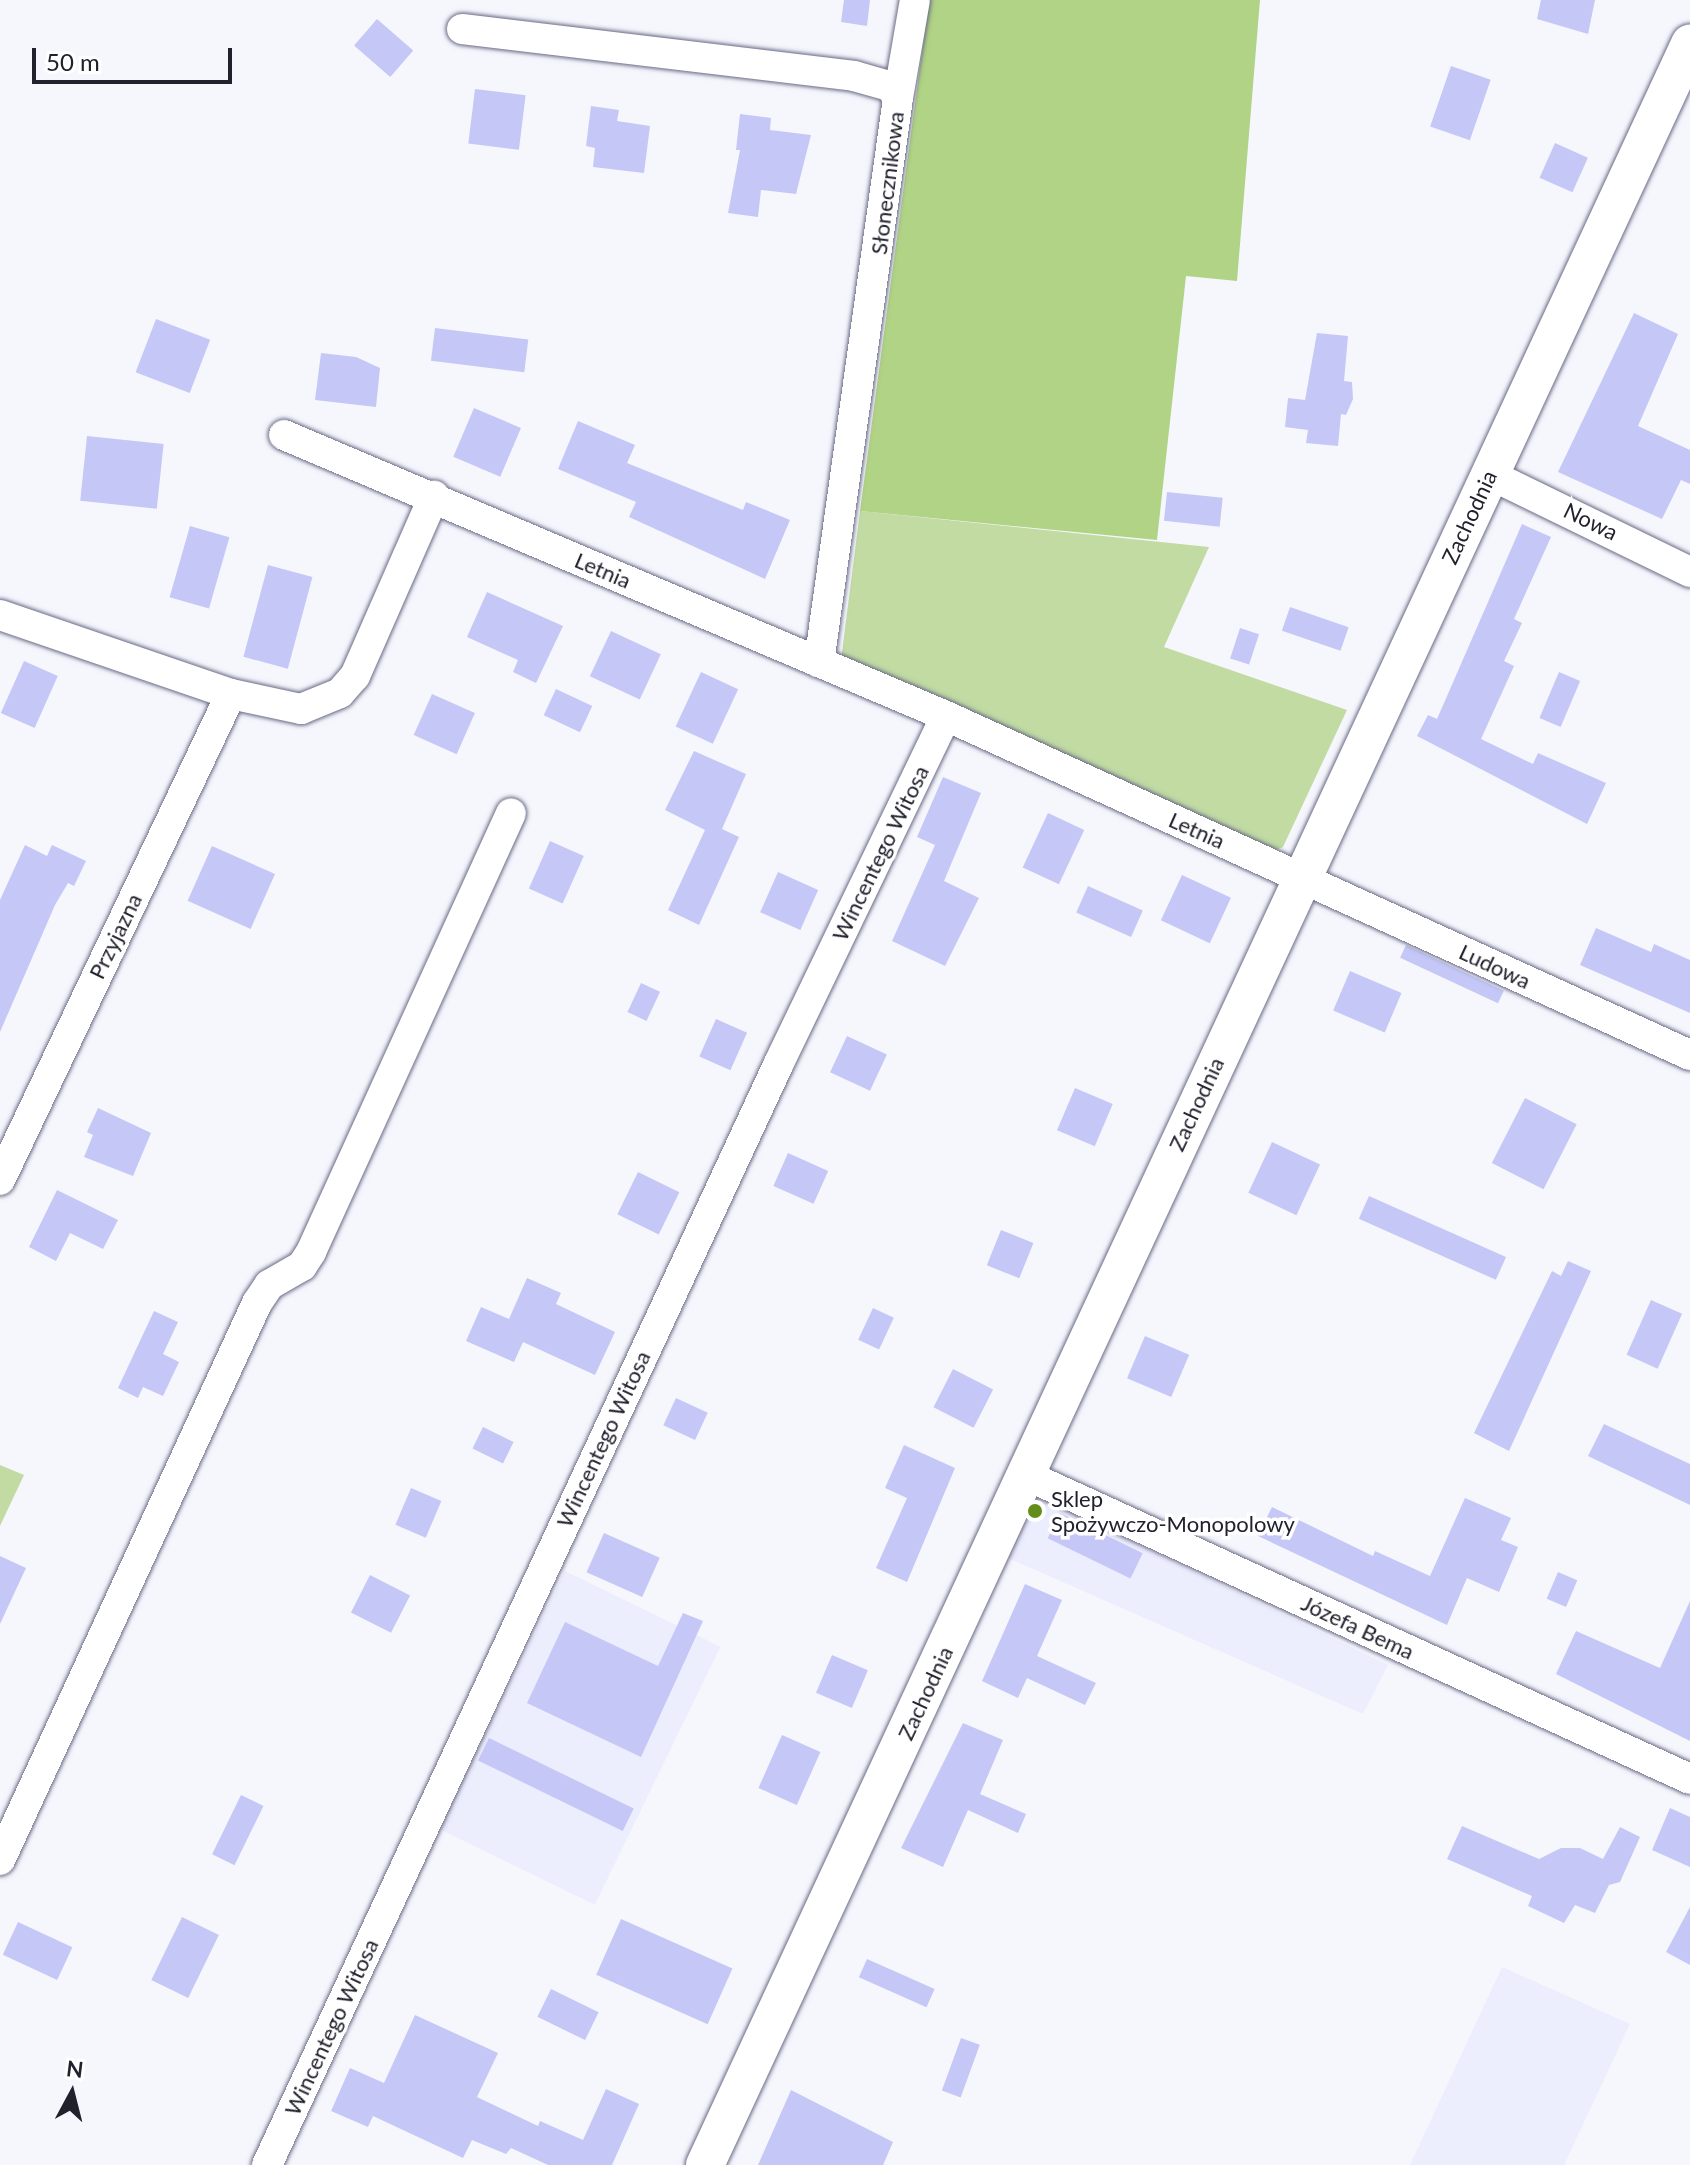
<!DOCTYPE html>
<meta charset="utf-8">
<style>
body{margin:0}
#map{position:relative;width:1690px;height:2165px;overflow:hidden;background:#f6f7fd;font-family:Lato,sans-serif}
div>[style]{position:absolute}
[style*='--x']{left:calc(var(--x)*1px);top:calc(var(--y)*1px);width:calc(var(--w)*1px);rotate:calc(var(--a)*1deg)}
.built>*{inset:0;background:#ecedfd;transform-origin:0 0}
.green>*{inset:0;background:#c1dba3}
.forest>*{inset:0;background:#b0d385}
.building>*{inset:0;background:#c5c7f7;transform-origin:0 0}
.roads{filter:drop-shadow(0 0 2px #696a86) drop-shadow(0 0 2px #696a86)}
.minor>*{height:30px;margin:-15px;padding:0 15px;transform-origin:15px;border-radius:15px;background:#fff}
.tertiary>*{height:38px;margin:-19px;padding:0 19px;transform-origin:19px;border-radius:19px;background:#fff}
.dots>*{width:22px;height:22px;translate:-50% -50%;box-sizing:border-box;border:4px solid #fff;border-radius:50%}
span{translate:-50% -50%;white-space:nowrap;text-align:center;line-height:1.15;-webkit-text-stroke:7px #fff;paint-order:stroke}
.street-label{font-size:22px;color:#21212d}
.poi-label{font-size:22px;color:#21212d}
.left{translate:0 -50%;text-align:left}
.north{position:absolute;left:32px;top:2053px;width:80px;height:80px;-webkit-text-stroke:6px #fff;paint-order:stroke;rotate:7deg;font-size:22px;font-weight:700;line-height:32px;text-align:center;color:#21212d}
.north::after{content:'';display:block;margin:auto;width:28px;height:36px;background:#21212d;clip-path:polygon(50% 0,100% 100%,50% 72%,0 100%)}
.scale{position:absolute;left:32px;top:48px;width:200px;height:36px;box-sizing:border-box;border:4px solid #21212d;border-top:0;padding-left:10px;font-size:24px;line-height:28px;white-space:nowrap;color:#21212d;-webkit-text-stroke:6px #fff;paint-order:stroke}
</style>
<div id="map">
<div class="built">
<i style="clip-path:polygon(1038px 1496px,1388px 1665px,1363px 1714px,1008px 1558px)"></i>
<i style="left:565px;top:1571px;width:173px;height:287px;rotate:26deg"></i>
<i style="clip-path:polygon(1502px 1967px,1630px 2024px,1564px 2165px,1410px 2165px)"></i>
</div>
<div class="green">
<i style="clip-path:polygon(860px 511px,1209px 547px,1164px 647px,1347px 710px,1283px 847px,1274px 851px,841px 660px)"></i>
<i style="clip-path:polygon(0 1465px,24px 1475px,0 1526px)"></i>
</div>
<div class="forest">
<i style="clip-path:polygon(929px 0,1260px 0,1237px 281px,1186px 276px,1157px 540px,860px 511px)"></i>
</div>
<div class="building">
<i style="clip-path:polygon(844px 0,870px 0,867px 26px,841px 22px)"></i>
<i style="clip-path:polygon(1541px 0,1595px 0,1588px 34px,1537px 19px)"></i>
<i style="left:377px;top:19px;width:48px;height:35px;rotate:41deg"></i>
<i style="left:1451px;top:66px;width:42px;height:64px;rotate:19deg"></i>
<i style="left:475px;top:89px;width:51px;height:55px;rotate:7deg"></i>
<i style="clip-path:polygon(591px 106px,619px 110px,617px 121px,650px 126px,644px 173px,593px 167px,595px 148px,586px 146px)"></i>
<i style="clip-path:polygon(740px 114px,771px 118px,770px 130px,811px 135px,796px 194px,761px 190px,758px 217px,728px 213px,740px 150px,736px 150px)"></i>
<i style="left:1555px;top:143px;width:36px;height:38px;rotate:24deg"></i>
<i style="clip-path:polygon(1634px 313px,1678px 334px,1638px 426px,1690px 450px,1690px 484px,1681px 480px,1662px 519px,1558px 472px)"></i>
<i style="left:156px;top:319px;width:58px;height:57px;rotate:21deg"></i>
<i style="left:435px;top:328px;width:94px;height:33px;rotate:7deg"></i>
<i style="clip-path:polygon(1317px 333px,1348px 336px,1344px 381px,1352px 382px,1353px 399px,1346px 415px,1341px 414px,1338px 446px,1306px 443px,1308px 430px,1285px 427px,1288px 398px,1305px 400px)"></i>
<i style="clip-path:polygon(321px 353px,356px 357px,380px 368px,376px 407px,315px 400px)"></i>
<i style="left:474px;top:408px;width:51px;height:53px;rotate:23deg"></i>
<i style="clip-path:polygon(578px 421px,635px 445px,627px 463px,743px 510px,746px 502px,790px 520px,765px 579px,629px 517px,636px 502px,558px 469px)"></i>
<i style="left:87px;top:436px;width:77px;height:65px;rotate:6deg"></i>
<i style="left:1167px;top:492px;width:56px;height:29px;rotate:6deg"></i>
<i style="clip-path:polygon(1522px 524px,1551px 537px,1514px 619px,1522px 623px,1504px 661px,1514px 666px,1481px 739px,1533px 764px,1538px 753px,1606px 783px,1587px 824px,1417px 736px,1428px 715px,1437px 719px)"></i>
<i style="left:190px;top:526px;width:41px;height:74px;rotate:16deg"></i>
<i style="left:268px;top:565px;width:46px;height:95px;rotate:15deg"></i>
<i style="clip-path:polygon(487px 592px,563px 626px,536px 683px,513px 672px,518px 660px,467px 637px)"></i>
<i style="left:1290px;top:607px;width:62px;height:25px;rotate:19deg"></i>
<i style="left:1240px;top:628px;width:20px;height:32px;rotate:18deg"></i>
<i style="left:611px;top:631px;width:55px;height:50px;rotate:25deg"></i>
<i style="left:24px;top:661px;width:37px;height:57px;rotate:24deg"></i>
<i style="left:701px;top:672px;width:41px;height:60px;rotate:25deg"></i>
<i style="left:1559px;top:672px;width:23px;height:50px;rotate:23deg"></i>
<i style="left:556px;top:689px;width:40px;height:29px;rotate:25deg"></i>
<i style="left:432px;top:694px;width:47px;height:45px;rotate:24deg"></i>
<i style="clip-path:polygon(694px 751px,746px 774px,722px 829px,739px 837px,699px 925px,668px 910px,705px 830px,665px 810px)"></i>
<i style="clip-path:polygon(943px 777px,981px 793px,944px 881px,979px 898px,945px 966px,892px 941px,935px 845px,917px 837px)"></i>
<i style="left:1048px;top:813px;width:40px;height:60px;rotate:25deg"></i>
<i style="left:550px;top:841px;width:37px;height:52px;rotate:24deg"></i>
<i style="clip-path:polygon(25px 845px,47px 856px,52px 845px,86px 861px,74px 886px,68px 883px,55px 905px,0 1032px,0 900px)"></i>
<i style="left:212px;top:846px;width:69px;height:60px;rotate:24deg"></i>
<i style="left:778px;top:872px;width:44px;height:44px;rotate:24deg"></i>
<i style="left:1182px;top:875px;width:54px;height:50px;rotate:25deg"></i>
<i style="left:1088px;top:886px;width:60px;height:29px;rotate:24deg"></i>
<i style="clip-path:polygon(1596px 928px,1651px 952px,1654px 944px,1690px 960px,1690px 1013px,1580px 965px)"></i>
<i style="left:1406px;top:945px;width:108px;height:14px;rotate:25deg"></i>
<i style="left:1350px;top:971px;width:56px;height:43px;rotate:23deg"></i>
<i style="left:641px;top:983px;width:21px;height:32px;rotate:25deg"></i>
<i style="left:716px;top:1019px;width:34px;height:41px;rotate:24deg"></i>
<i style="left:847px;top:1036px;width:44px;height:40px;rotate:25deg"></i>
<i style="left:1075px;top:1088px;width:41px;height:46px;rotate:23deg"></i>
<i style="left:1525px;top:1098px;width:58px;height:73px;rotate:27deg"></i>
<i style="clip-path:polygon(98px 1108px,151px 1133px,133px 1176px,84px 1157px,93px 1135px,87px 1132px)"></i>
<i style="left:1272px;top:1142px;width:53px;height:56px;rotate:25deg"></i>
<i style="left:788px;top:1153px;width:44px;height:36px;rotate:24deg"></i>
<i style="left:638px;top:1172px;width:46px;height:47px;rotate:26deg"></i>
<i style="clip-path:polygon(57px 1190px,118px 1220px,103px 1249px,70px 1233px,56px 1261px,29px 1247px)"></i>
<i style="left:1369px;top:1196px;width:150px;height:25px;rotate:24deg"></i>
<i style="left:1001px;top:1230px;width:35px;height:38px;rotate:22deg"></i>
<i style="clip-path:polygon(1568px 1261px,1591px 1271px,1509px 1451px,1474px 1433px,1552px 1271px,1561px 1276px)"></i>
<i style="clip-path:polygon(527px 1278px,561px 1293px,556px 1304px,615px 1332px,595px 1375px,523px 1342px,514px 1362px,466px 1341px,481px 1307px,509px 1319px)"></i>
<i style="left:1651px;top:1300px;width:34px;height:60px;rotate:24deg"></i>
<i style="left:873px;top:1308px;width:23px;height:35px;rotate:25deg"></i>
<i style="clip-path:polygon(154px 1311px,178px 1322px,163px 1354px,179px 1362px,163px 1396px,143px 1387px,138px 1398px,118px 1388px)"></i>
<i style="left:1145px;top:1336px;width:48px;height:46px;rotate:23deg"></i>
<i style="left:953px;top:1369px;width:45px;height:43px;rotate:27deg"></i>
<i style="left:676px;top:1398px;width:35px;height:30px;rotate:25deg"></i>
<i style="clip-path:polygon(1604px 1424px,1690px 1464px,1690px 1505px,1588px 1456px)"></i>
<i style="left:483px;top:1427px;width:34px;height:24px;rotate:26deg"></i>
<i style="clip-path:polygon(904px 1445px,955px 1468px,907px 1582px,876px 1568px,907px 1498px,885px 1488px)"></i>
<i style="left:411px;top:1488px;width:33px;height:40px;rotate:23deg"></i>
<i style="clip-path:polygon(1465px 1498px,1511px 1518px,1501px 1540px,1518px 1547px,1499px 1592px,1467px 1578px,1447px 1625px,1258px 1536px,1272px 1507px,1373px 1556px,1375px 1551px,1430px 1576px)"></i>
<i style="left:1060px;top:1513px;width:92px;height:28px;rotate:26deg"></i>
<i style="left:604px;top:1533px;width:61px;height:43px;rotate:24deg"></i>
<i style="clip-path:polygon(0 1556px,26px 1568px,0 1624px)"></i>
<i style="left:1558px;top:1572px;width:21px;height:29px;rotate:23deg"></i>
<i style="left:370px;top:1575px;width:45px;height:42px;rotate:27deg"></i>
<i style="clip-path:polygon(1025px 1584px,1062px 1600px,1037px 1656px,1096px 1683px,1085px 1705px,1027px 1678px,1018px 1698px,982px 1681px)"></i>
<i style="clip-path:polygon(1690px 1601px,1690px 1741px,1556px 1674px,1576px 1631px,1660px 1668px)"></i>
<i style="clip-path:polygon(683px 1613px,703px 1621px,641px 1757px,527px 1703px,565px 1622px,658px 1666px)"></i>
<i style="left:832px;top:1655px;width:39px;height:41px;rotate:23deg"></i>
<i style="clip-path:polygon(963px 1723px,1003px 1740px,980px 1794px,1026px 1814px,1018px 1833px,968px 1810px,943px 1867px,901px 1848px)"></i>
<i style="left:782px;top:1735px;width:42px;height:58px;rotate:24deg"></i>
<i style="left:489px;top:1738px;width:161px;height:25px;rotate:26deg"></i>
<i style="left:241px;top:1795px;width:25px;height:66px;rotate:26deg"></i>
<i style="clip-path:polygon(1670px 1808px,1690px 1817px,1690px 1867px,1652px 1850px)"></i>
<i style="clip-path:polygon(1462px 1826px,1539px 1859px,1561px 1848px,1580px 1848px,1603px 1859px,1620px 1827px,1640px 1837px,1620px 1882px,1609px 1885px,1595px 1913px,1575px 1905px,1564px 1923px,1528px 1906px,1532px 1896px,1447px 1859px)"></i>
<i style="clip-path:polygon(1690px 1907px,1690px 1965px,1666px 1952px)"></i>
<i style="left:182px;top:1917px;width:41px;height:70px;rotate:26deg"></i>
<i style="left:621px;top:1919px;width:122px;height:61px;rotate:24deg"></i>
<i style="left:18px;top:1922px;width:60px;height:36px;rotate:25deg"></i>
<i style="left:867px;top:1959px;width:74px;height:20px;rotate:24deg"></i>
<i style="left:551px;top:1989px;width:53px;height:31px;rotate:26deg"></i>
<i style="clip-path:polygon(415px 2015px,498px 2053px,477px 2097px,538px 2126px,540px 2121px,583px 2140px,606px 2089px,639px 2104px,612px 2165px,548px 2165px,511px 2148px,506px 2154px,472px 2140px,463px 2158px,373px 2116px,368px 2127px,331px 2111px,350px 2068px,384px 2083px)"></i>
<i style="left:961px;top:2038px;width:20px;height:56px;rotate:20deg"></i>
<i style="clip-path:polygon(791px 2090px,893px 2142px,883px 2165px,758px 2165px)"></i>
</div>
<div class="roads">
<div class="minor">
<i style="--x:462;--y:29;--w:395;--a:6.8"></i>
<i style="--x:854;--y:76;--w:37;--a:16"></i>
<i style="--x:890;--y:86;--w:14;--a:56"></i>
<i style="--x:898;--y:98;--w:570;--a:97.96"></i>
<i style="--x:898;--y:98;--w:99;--a:-80.2"></i>
<i style="--x:284;--y:435;--w:719;--a:23"></i>
<i style="--x:946;--y:716;--w:818;--a:24.5"></i>
<i style="--x:1489;--y:474;--w:224;--a:26"></i>
<i style="--x:0;--y:615;--w:244;--a:18.9"></i>
<i style="--x:231;--y:694;--w:72;--a:12.1"></i>
<i style="--x:301;--y:709;--w:42;--a:-22.3"></i>
<i style="--x:340;--y:693;--w:23;--a:-49"></i>
<i style="--x:355;--y:676;--w:197;--a:-66.3"></i>
<i style="--x:0;--y:1180;--w:538;--a:-64.58"></i>
<i style="--x:1026;--y:1475;--w:730;--a:24.6"></i>
<i style="--x:0;--y:1860;--w:613;--a:-65.23"></i>
<i style="--x:257;--y:1303;--w:22;--a:-56"></i>
<i style="--x:269;--y:1285;--w:38;--a:-30"></i>
<i style="--x:302;--y:1266;--w:17;--a:-57"></i>
<i style="--x:311;--y:1252;--w:482;--a:-65.5"></i>
<i style="--x:267;--y:2165;--w:1213;--a:-65.08"></i>
<i style="--x:778;--y:1065;--w:387;--a:-64.3"></i>
</div>
<div class="tertiary">
<i style="--x:705;--y:2165;--w:2339;--a:-65.09"></i>
</div>
</div>
<div class="dots">
<i style="left:1035px;top:1511px;background:#638c1a"></i>
</div>
<div class="street-label">
<span style="left:887px;top:183px;rotate:-83deg">Słonecznikowa</span>
<span style="left:1469px;top:517px;rotate:-65deg">Zachodnia</span>
<span style="left:1591px;top:521px;rotate:26deg">Nowa</span>
<span style="left:603px;top:570px;rotate:23deg">Letnia</span>
<span style="left:1197px;top:830px;rotate:24deg">Letnia</span>
<span style="left:880px;top:853px;rotate:-64deg">Wincentego Witosa</span>
<span style="left:115px;top:936px;rotate:-64deg">Przyjazna</span>
<span style="left:1495px;top:966px;rotate:25deg">Ludowa</span>
<span style="left:1196px;top:1104px;rotate:-65deg">Zachodnia</span>
<span style="left:603px;top:1439px;rotate:-65deg">Wincentego Witosa</span>
<span style="left:1358px;top:1627px;rotate:25deg">Józefa Bema</span>
<span style="left:925px;top:1693px;rotate:-65deg">Zachodnia</span>
<span style="left:331px;top:2027px;rotate:-65deg">Wincentego Witosa</span>
</div>
<div class="poi-label">
<span class="left" style="left:1051px;top:1511px">Sklep<br>Spożywczo-Monopolowy</span>
</div>
<div class="north">N</div>
<div class="scale">50 m</div>
</div>
